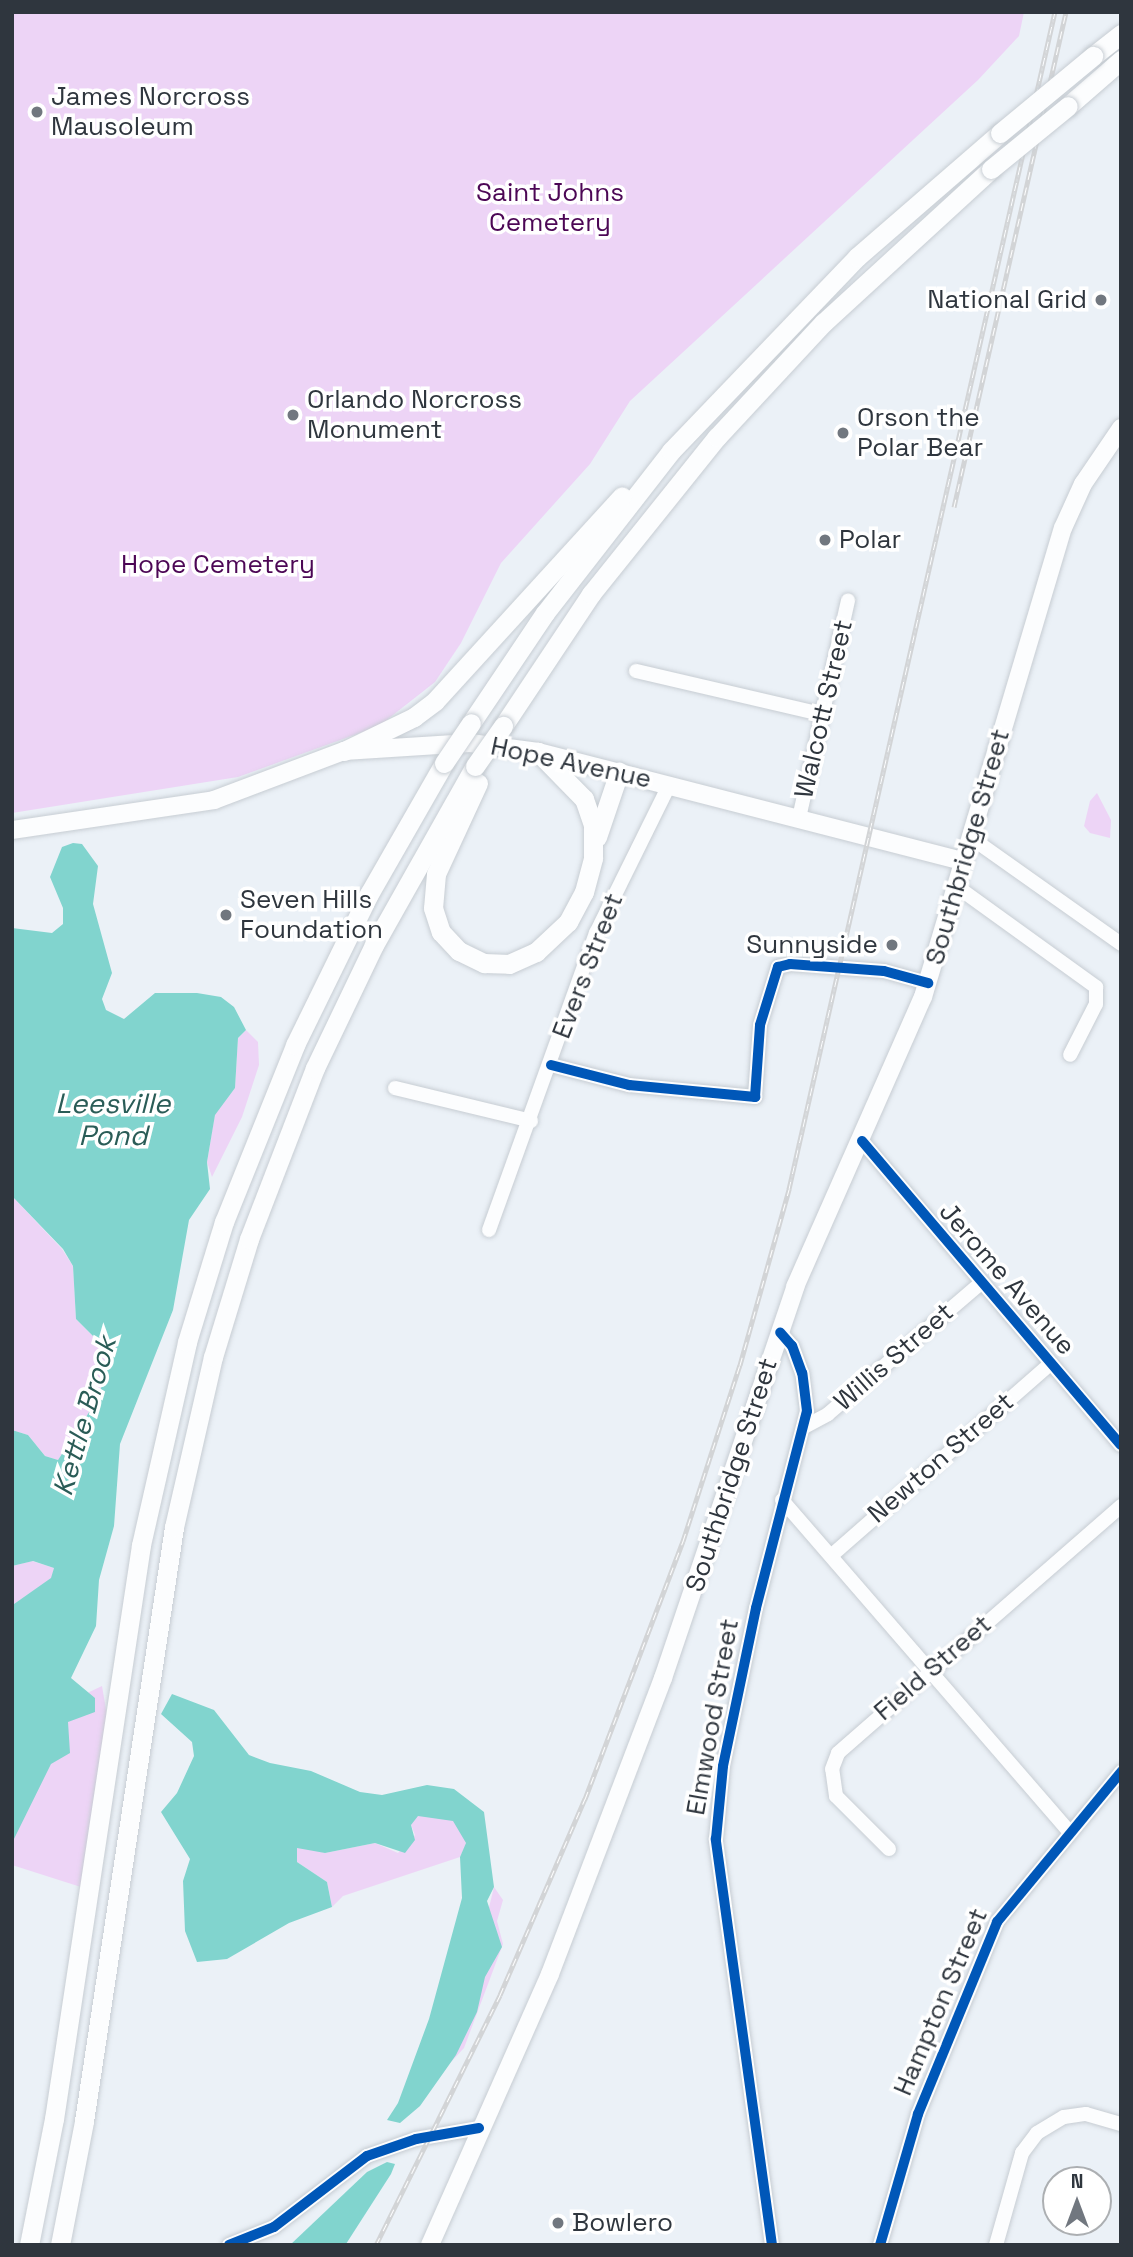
<!DOCTYPE html>
<style>
body{margin:0}
#map{position:relative;width:1133px;height:2257px;overflow:hidden;background:#ebf1f7;font-family:"Space Grotesk",sans-serif}
div>[style]{position:absolute}
[style*='--x']{left:calc(var(--x)*1px);top:calc(var(--y)*1px);width:calc(var(--w)*1px);rotate:calc(var(--a)*1deg)}
.green>*{inset:0;background:#edd4f6}
.water>*{inset:0;background:#81d4ce}
.roads{filter:drop-shadow(0 0 2px #c7cdd3) drop-shadow(0 0 2px #c7cdd3)}
.minor>*{height:14px;margin:-7px;padding:0 7px;transform-origin:7px;border-radius:7px;background:#fcfdfe}
.major>*{height:18px;margin:-9px;padding:0 9px;transform-origin:9px;border-radius:9px;background:#fcfdfe}
.highway>*{height:19px;margin:-9.5px;padding:0 9.5px;transform-origin:9.5px;border-radius:9.5px;background:#fcfdfe}
.rail>*{height:5px;margin-top:-2.5px;transform-origin:0;background:repeating-linear-gradient(90deg,#fff 0 8px,#d2d4d6 0 16px);box-sizing:border-box;border-block:2px solid #d2d4d6}
.bridges{filter:drop-shadow(0 0 2px #c7cdd3) drop-shadow(0 0 2px #c7cdd3)}
.highway-bridge>*{height:19px;margin:-9.5px;padding:0 9.5px;transform-origin:9.5px;border-radius:9.5px;background:#fcfdfe}
.cycleway>*{height:10px;margin:-5px;padding:0 5px;transform-origin:5px;border-radius:5px;background:#0057b8}
.dots>*{width:19px;height:19px;translate:-50% -50%;box-sizing:border-box;border:4px solid #fff;border-radius:50%}
span{translate:-50% -50%;white-space:nowrap;text-align:center;line-height:1.15;-webkit-text-stroke:7px #fff;paint-order:stroke}
.poi-label{font-size:26px;color:#2f363e}
.left{translate:0 -50%;text-align:left}
.right{translate:-100% -50%;text-align:right}
.park-label{font-size:26px;color:#4c0755}
.street-label{font-size:26px;color:#2f363e}
.water-label{font-size:28px;color:#2a5c57;font-style:italic}
.frame{position:absolute;inset:0;border:14px solid #2f363e;pointer-events:none}
.north{position:absolute;left:1042px;top:2166px;width:70px;height:70px;box-sizing:border-box;background:#fff;border:2px solid #acafb2;border-radius:50%;rotate:0deg;font-size:19px;font-weight:700;line-height:28px;text-align:center;color:#2f363e}
.north::after{content:'';display:block;margin:auto;width:24px;height:32px;background:#71777f;clip-path:polygon(50% 0,100% 100%,50% 72%,0 100%)}
</style>
<div id="map">
<div class="green">
<i style="clip-path:polygon(12px 12px,1024px 12px,1019px 36px,978px 80px,630px 401px,590px 464px,501px 563px,461px 643px,435px 682px,379px 726px,238px 777px,12px 813px)"></i>
<i style="clip-path:polygon(1097px 793px,1111px 820px,1110px 838px,1090px 833px,1084px 826px,1090px 801px)"></i>
<i style="clip-path:polygon(246px 1030px,258px 1042px,259px 1065px,242px 1117px,212px 1177px,207px 1162px,215px 1114px,235px 1088px,238px 1038px)"></i>
<i style="clip-path:polygon(12px 1196px,62px 1249px,73px 1266px,76px 1319px,112px 1355px,97px 1400px,58px 1460px,45px 1456px,28px 1435px,12px 1430px)"></i>
<i style="clip-path:polygon(32px 1561px,54px 1568px,52px 1578px,14px 1604px,12px 1613px,12px 1566px)"></i>
<i style="clip-path:polygon(102px 1686px,107px 1715px,84px 1888px,12px 1865px,12px 1754px,64px 1704px)"></i>
<i style="clip-path:polygon(418px 1812px,461px 1818px,466px 1844px,460px 1857px,343px 1896px,332px 1907px,327px 1882px,297px 1862px,296px 1848px,305px 1846px,325px 1853px,375px 1843px,398px 1853px,415px 1835px,411px 1825px)"></i>
<i style="clip-path:polygon(494px 1887px,503px 1900px,497px 1921px,503px 1944px,464px 2048px,451px 2062px)"></i>
</div>
<div class="water">
<i style="clip-path:polygon(73px 843px,82px 844px,98px 866px,93px 904px,112px 973px,102px 999px,106px 1010px,124px 1019px,155px 993px,197px 993px,221px 997px,234px 1007px,246px 1030px,238px 1038px,235px 1088px,215px 1115px,207px 1162px,210px 1189px,189px 1220px,173px 1310px,120px 1444px,114px 1526px,99px 1580px,96px 1626px,71px 1678px,95px 1698px,95px 1712px,68px 1722px,70px 1753px,51px 1764px,12px 1843px,12px 1613px,14px 1604px,51px 1578px,54px 1568px,33px 1561px,12px 1566px,12px 1430px,28px 1435px,45px 1456px,58px 1460px,97px 1400px,112px 1355px,76px 1319px,73px 1266px,63px 1249px,12px 1196px,12px 928px,52px 933px,63px 924px,63px 908px,50px 877px,62px 847px)"></i>
<i style="clip-path:polygon(172px 1694px,214px 1710px,249px 1755px,270px 1763px,311px 1771px,360px 1792px,382px 1795px,427px 1785px,454px 1789px,484px 1812px,494px 1887px,487px 1901px,502px 1947px,485px 1977px,477px 2012px,456px 2055px,420px 2106px,400px 2123px,387px 2120px,398px 2103px,429px 2019px,462px 1898px,460px 1857px,466px 1843px,453px 1821px,418px 1816px,411px 1825px,415px 1840px,405px 1853px,375px 1843px,325px 1853px,297px 1848px,297px 1862px,327px 1882px,332px 1907px,289px 1923px,227px 1959px,197px 1962px,185px 1931px,183px 1881px,190px 1859px,161px 1812px,177px 1793px,194px 1756px,192px 1742px,161px 1714px)"></i>
<i style="clip-path:polygon(387px 2162px,395px 2164px,391px 2174px,346px 2244px,290px 2245px,367px 2172px)"></i>
</div>
<div class="roads">
<div class="minor">
<i style="--x:636;--y:671;--w:190;--a:13.1"></i>
<i style="--x:799;--y:818;--w:223;--a:-77.3"></i>
<i style="--x:970;--y:837;--w:185;--a:35.3"></i>
<i style="--x:956;--y:886;--w:173;--a:35.8"></i>
<i style="--x:1096;--y:987;--w:17;--a:90"></i>
<i style="--x:1096;--y:1004;--w:57;--a:117"></i>
<i style="--x:551;--y:1065;--w:81;--a:14.4"></i>
<i style="--x:629;--y:1085;--w:127;--a:5.4"></i>
<i style="--x:755;--y:1097;--w:72;--a:-86"></i>
<i style="--x:760;--y:1025;--w:61;--a:-72.8"></i>
<i style="--x:778;--y:967;--w:12;--a:-14"></i>
<i style="--x:790;--y:964;--w:94;--a:4.3"></i>
<i style="--x:884;--y:971;--w:46;--a:15.3"></i>
<i style="--x:395;--y:1088;--w:140;--a:13.6"></i>
<i style="--x:862;--y:1141;--w:399;--a:49.6"></i>
<i style="--x:489;--y:1230;--w:316;--a:-70.2"></i>
<i style="--x:596;--y:933;--w:165;--a:-63.7"></i>
<i style="--x:804;--y:1427;--w:27;--a:-28"></i>
<i style="--x:828;--y:1414;--w:201;--a:-40.6"></i>
<i style="--x:782;--y:1500;--w:438;--a:49.1"></i>
<i style="--x:832;--y:1555;--w:291;--a:-41.2"></i>
<i style="--x:889;--y:1849;--w:75;--a:-135"></i>
<i style="--x:836;--y:1796;--w:27;--a:-98"></i>
<i style="--x:832;--y:1769;--w:17;--a:-69"></i>
<i style="--x:838;--y:1753;--w:376;--a:-41.1"></i>
<i style="--x:229;--y:2245;--w:48;--a:-21.8"></i>
<i style="--x:274;--y:2227;--w:117;--a:-37.4"></i>
<i style="--x:367;--y:2156;--w:52;--a:-19.1"></i>
<i style="--x:416;--y:2139;--w:64;--a:-9.9"></i>
<i style="--x:772;--y:2245;--w:410;--a:-97.9"></i>
<i style="--x:716;--y:1839;--w:73;--a:-84.5"></i>
<i style="--x:723;--y:1766;--w:161;--a:-78.2"></i>
<i style="--x:756;--y:1608;--w:203;--a:-75.5"></i>
<i style="--x:807;--y:1411;--w:38;--a:-97"></i>
<i style="--x:802;--y:1373;--w:29;--a:-110"></i>
<i style="--x:792;--y:1346;--w:18;--a:-131"></i>
<i style="--x:880;--y:2245;--w:136;--a:-73.8"></i>
<i style="--x:918;--y:2114;--w:208;--a:-67.6"></i>
<i style="--x:997;--y:1922;--w:195;--a:-50.4"></i>
<i style="--x:996;--y:2245;--w:96;--a:-74.2"></i>
<i style="--x:1022;--y:2153;--w:25;--a:-53"></i>
<i style="--x:1037;--y:2133;--w:31;--a:-31"></i>
<i style="--x:1064;--y:2117;--w:22;--a:-8"></i>
<i style="--x:1086;--y:2114;--w:36;--a:16"></i>
</div>
<div class="major">
<i style="--x:12;--y:830;--w:204;--a:-8.4"></i>
<i style="--x:214;--y:800;--w:139;--a:-20.7"></i>
<i style="--x:344;--y:751;--w:126;--a:-3.6"></i>
<i style="--x:470;--y:743;--w:69;--a:7.5"></i>
<i style="--x:538;--y:752;--w:439;--a:14.4"></i>
<i style="--x:430;--y:2245;--w:296;--a:-66.1"></i>
<i style="--x:550;--y:1974;--w:317;--a:-69.1"></i>
<i style="--x:663;--y:1678;--w:413;--a:-71.3"></i>
<i style="--x:795;--y:1287;--w:317;--a:-66.2"></i>
<i style="--x:923;--y:997;--w:489;--a:-73.4"></i>
<i style="--x:1063;--y:528;--w:48;--a:-65.6"></i>
<i style="--x:1083;--y:484;--w:68;--a:-55.8"></i>
</div>
<div class="highway">
<i style="--x:1093;--y:56;--w:36;--a:-38"></i>
<i style="--x:1068;--y:106;--w:70;--a:-41"></i>
<i style="--x:471;--y:723;--w:133;--a:-56.1"></i>
<i style="--x:545;--y:613;--w:205;--a:-52.1"></i>
<i style="--x:671;--y:451;--w:269;--a:-46.2"></i>
<i style="--x:857;--y:257;--w:189;--a:-40.9"></i>
<i style="--x:503;--y:726;--w:159;--a:-56.3"></i>
<i style="--x:591;--y:594;--w:201;--a:-51.3"></i>
<i style="--x:717;--y:437;--w:156;--a:-47.1"></i>
<i style="--x:823;--y:323;--w:228;--a:-42.5"></i>
<i style="--x:344;--y:751;--w:78;--a:-25.9"></i>
<i style="--x:414;--y:717;--w:26;--a:-37"></i>
<i style="--x:435;--y:701;--w:277;--a:-47.6"></i>
<i style="--x:478;--y:783;--w:100;--a:114.8"></i>
<i style="--x:436;--y:874;--w:34;--a:95"></i>
<i style="--x:433;--y:908;--w:25;--a:72"></i>
<i style="--x:441;--y:932;--w:26;--a:47"></i>
<i style="--x:459;--y:951;--w:28;--a:26"></i>
<i style="--x:484;--y:963;--w:25;--a:2"></i>
<i style="--x:509;--y:964;--w:30;--a:-24"></i>
<i style="--x:536;--y:952;--w:44;--a:-43.2"></i>
<i style="--x:568;--y:922;--w:34;--a:-62"></i>
<i style="--x:584;--y:892;--w:35;--a:-75"></i>
<i style="--x:593;--y:858;--w:33;--a:-90"></i>
<i style="--x:593;--y:825;--w:28;--a:-109"></i>
<i style="--x:584;--y:799;--w:66;--a:-134.4"></i>
<i style="--x:597;--y:837;--w:69;--a:-71.3"></i>
<i style="--x:29;--y:2245;--w:128;--a:-78.8"></i>
<i style="--x:54;--y:2119;--w:581;--a:-81.38"></i>
<i style="--x:141;--y:1545;--w:208;--a:-77.2"></i>
<i style="--x:187;--y:1342;--w:126;--a:-72.9"></i>
<i style="--x:224;--y:1222;--w:191;--a:-68.1"></i>
<i style="--x:295;--y:1045;--w:168;--a:-63.9"></i>
<i style="--x:369;--y:894;--w:151;--a:-60.2"></i>
<i style="--x:60;--y:2245;--w:126;--a:-79"></i>
<i style="--x:84;--y:2121;--w:601;--a:-81.38"></i>
<i style="--x:174;--y:1527;--w:174;--a:-77.1"></i>
<i style="--x:213;--y:1357;--w:123;--a:-73"></i>
<i style="--x:249;--y:1239;--w:183;--a:-68.9"></i>
<i style="--x:315;--y:1068;--w:136;--a:-64.4"></i>
<i style="--x:374;--y:945;--w:206;--a:-60.6"></i>
</div>
</div>
<div class="rail">
<i style="--x:954;--y:507;--w:508;--a:-77.25"></i>
<i style="--x:376;--y:2245;--w:279;--a:-63.6"></i>
<i style="--x:500;--y:1995;--w:214;--a:-66.6"></i>
<i style="--x:585;--y:1799;--w:276;--a:-69.2"></i>
<i style="--x:683;--y:1541;--w:185;--a:-72.1"></i>
<i style="--x:740;--y:1365;--w:183;--a:-74.4"></i>
<i style="--x:789;--y:1189;--w:1207;--a:-77.27"></i>
</div>
<div class="bridges">
<div class="highway-bridge">
<i style="--x:1000;--y:133;--w:121;--a:-39.6"></i>
<i style="--x:991;--y:169;--w:99;--a:-39.3"></i>
<i style="--x:444;--y:763;--w:48;--a:-56"></i>
<i style="--x:475;--y:766;--w:49;--a:-55"></i>
</div>
</div>
<div class="cycleway">
<i style="--x:551;--y:1065;--w:81;--a:14.4"></i>
<i style="--x:629;--y:1085;--w:127;--a:5.4"></i>
<i style="--x:755;--y:1097;--w:72;--a:-86"></i>
<i style="--x:760;--y:1025;--w:61;--a:-72.8"></i>
<i style="--x:778;--y:967;--w:12;--a:-14"></i>
<i style="--x:790;--y:964;--w:94;--a:4.3"></i>
<i style="--x:884;--y:971;--w:46;--a:15.3"></i>
<i style="--x:862;--y:1141;--w:399;--a:49.6"></i>
<i style="--x:229;--y:2245;--w:48;--a:-21.8"></i>
<i style="--x:274;--y:2227;--w:117;--a:-37.4"></i>
<i style="--x:367;--y:2156;--w:52;--a:-19.1"></i>
<i style="--x:416;--y:2139;--w:64;--a:-9.9"></i>
<i style="--x:772;--y:2245;--w:410;--a:-97.9"></i>
<i style="--x:716;--y:1839;--w:73;--a:-84.5"></i>
<i style="--x:723;--y:1766;--w:161;--a:-78.2"></i>
<i style="--x:756;--y:1608;--w:203;--a:-75.5"></i>
<i style="--x:807;--y:1411;--w:38;--a:-97"></i>
<i style="--x:802;--y:1373;--w:29;--a:-110"></i>
<i style="--x:792;--y:1346;--w:18;--a:-131"></i>
<i style="--x:880;--y:2245;--w:136;--a:-73.8"></i>
<i style="--x:918;--y:2114;--w:208;--a:-67.6"></i>
<i style="--x:997;--y:1922;--w:195;--a:-50.4"></i>
</div>
<div class="dots">
<i style="left:37px;top:112px;background:#71777f"></i>
<i style="left:1101px;top:300px;background:#71777f"></i>
<i style="left:293px;top:415px;background:#71777f"></i>
<i style="left:843px;top:433px;background:#71777f"></i>
<i style="left:825px;top:540px;background:#71777f"></i>
<i style="left:226px;top:915px;background:#71777f"></i>
<i style="left:892px;top:945px;background:#71777f"></i>
<i style="left:558px;top:2223px;background:#71777f"></i>
</div>
<div class="poi-label">
<span class="left" style="left:51px;top:112px">James Norcross<br>Mausoleum</span>
<span class="right" style="left:1087px;top:300px">National Grid</span>
<span class="left" style="left:307px;top:415px">Orlando Norcross<br>Monument</span>
<span class="left" style="left:857px;top:433px">Orson the<br>Polar Bear</span>
<span class="left" style="left:839px;top:540px">Polar</span>
<span class="left" style="left:240px;top:915px">Seven Hills<br>Foundation</span>
<span class="right" style="left:878px;top:945px">Sunnyside</span>
<span class="left" style="left:572px;top:2223px">Bowlero</span>
</div>
<div class="park-label">
<span style="left:550px;top:208px">Saint Johns<br>Cemetery</span>
<span style="left:218px;top:565px">Hope Cemetery</span>
</div>
<div class="street-label">
<span style="left:824px;top:709px;rotate:-77deg">Walcott Street</span>
<span style="left:571px;top:763px;rotate:12deg">Hope Avenue</span>
<span style="left:968px;top:847px;rotate:-74deg">Southbridge Street</span>
<span style="left:588px;top:966px;rotate:-69deg">Evers Street</span>
<span style="left:1007px;top:1279px;rotate:49deg">Jerome Avenue</span>
<span style="left:894px;top:1357px;rotate:-41deg">Willis Street</span>
<span style="left:941px;top:1458px;rotate:-41deg">Newton Street</span>
<span style="left:732px;top:1475px;rotate:-72deg">Southbridge Street</span>
<span style="left:933px;top:1668px;rotate:-41deg">Field Street</span>
<span style="left:713px;top:1717px;rotate:-80deg">Elmwood Street</span>
<span style="left:941px;top:2002px;rotate:-67deg">Hampton Street</span>
</div>
<div class="water-label">
<span style="left:113px;top:1119px">Leesville<br>Pond</span>
<span style="left:84px;top:1416px;rotate:-74deg">Kettle Brook</span>
</div>
<div class="frame"></div>
<div class="north">N</div>
</div>
